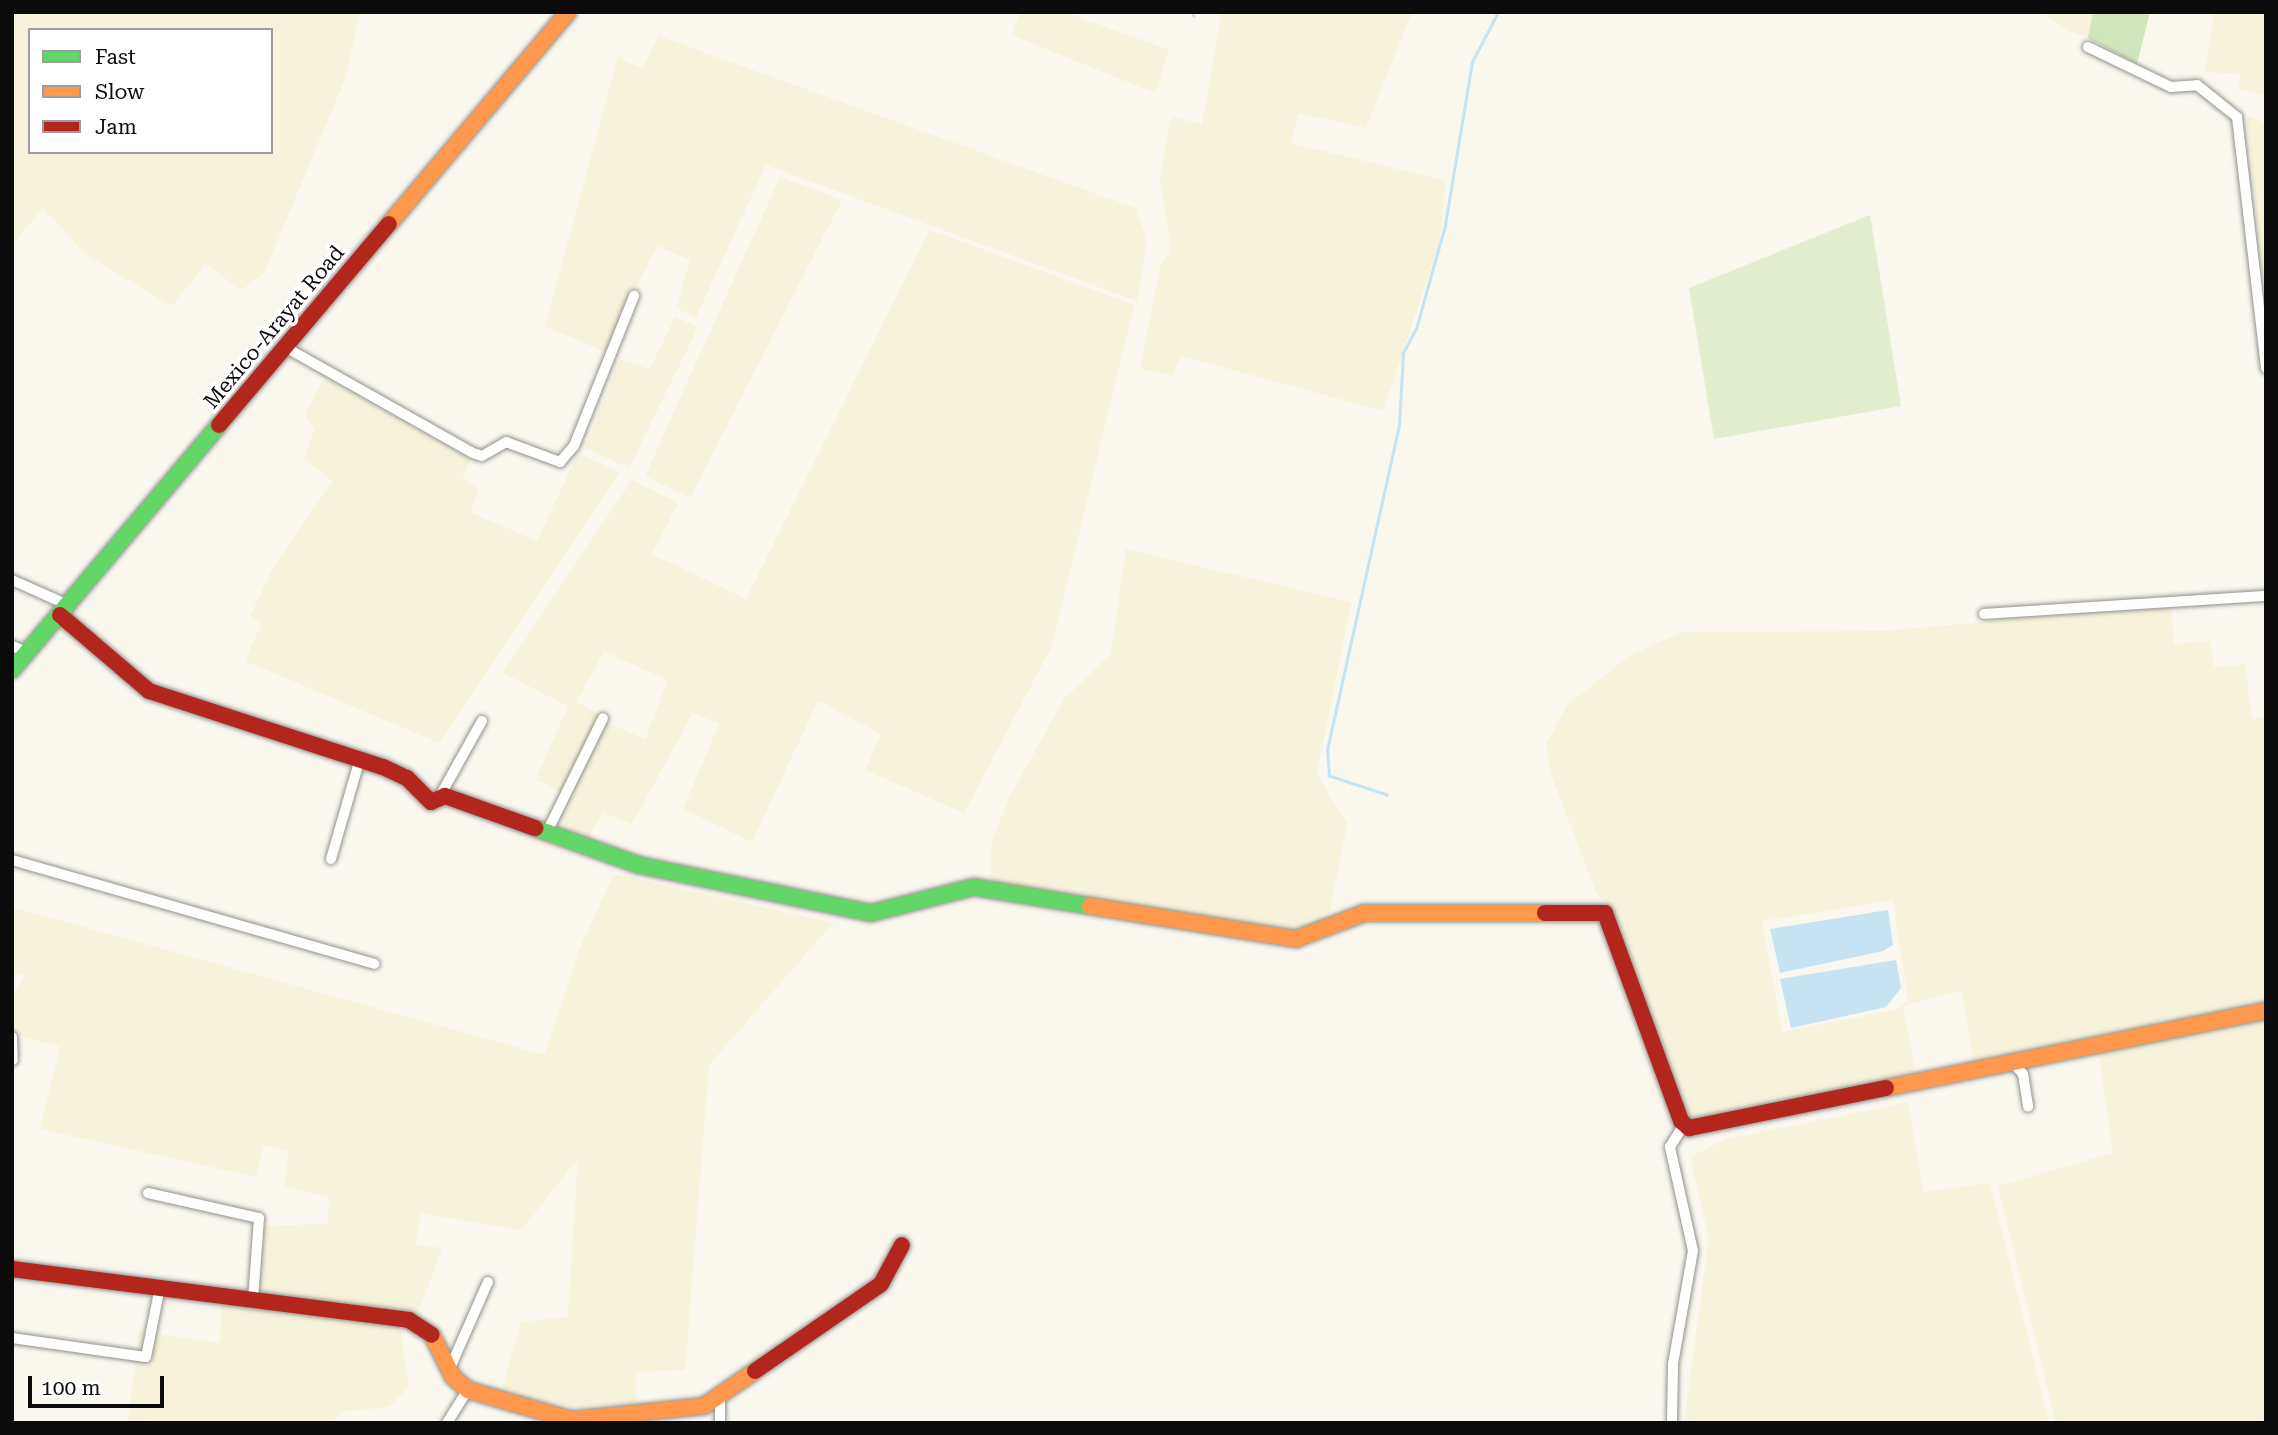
<!DOCTYPE html>
<style>
body{margin:0}
#map{position:relative;width:2278px;height:1435px;overflow:hidden;background:#f9f7ee;font-family:"Roboto Serif",serif}
div>[style]{position:absolute}
[style*='--x']{left:calc(var(--x)*1px);top:calc(var(--y)*1px);width:calc(var(--w)*1px);rotate:calc(var(--a)*1deg)}
.farmland>*{inset:0;background:#f6f3da}
.green>*{inset:0;background:#e2eece}
.forest>*{inset:0;background:#d2e5bc}
.water>*{inset:0;background:#c5e3f2}
.stream>*{height:2.5px;margin:-1.25px;padding:0 1.25px;transform-origin:1.25px;border-radius:1.25px;background:#c5e3f2}
.roads{filter:drop-shadow(0 0 2px #92918d) drop-shadow(0 0 2px #92918d)}
.street>*{height:10px;margin:-5px;padding:0 5px;transform-origin:5px;border-radius:5px;background:#fefefc}
.fast>*{height:16px;margin:-8px;padding:0 8px;transform-origin:8px;border-radius:8px;background:#63d668}
.slow>*{height:16px;margin:-8px;padding:0 8px;transform-origin:8px;border-radius:8px;background:#ff974d}
.jam>*{height:16px;margin:-8px;padding:0 8px;transform-origin:8px;border-radius:8px;background:#b3261e}
span{translate:-50% -50%;white-space:nowrap;text-align:center;line-height:1.15;-webkit-text-stroke:7px #fff;paint-order:stroke}
.street-label{font-size:21px;color:#0b0b0b}
.frame{position:absolute;inset:0;border:14px solid #0b0b0b;pointer-events:none}
.legend{position:absolute;left:28px;top:28px;width:245px;height:126px;box-sizing:border-box;background:#fff;border:2px solid #9d9d9d;margin:0;padding:9px 12px;list-style:none;font-size:21px;color:#0b0b0b}
.legend li{display:flex;align-items:center;gap:14px;height:35px}
.legend b{width:35px;border:2px solid #9d9d9d}
.scale{position:absolute;left:28px;top:1376px;width:136px;height:32px;box-sizing:border-box;border:4px solid #0b0b0b;border-top:0;padding-left:9px;font-size:21px;line-height:24px;white-space:nowrap;color:#0b0b0b;-webkit-text-stroke:5px #fff;paint-order:stroke}
</style>
<div id="map">
<div class="farmland">
<i style="clip-path:polygon(evenodd,12px 12px,360px 12px,345px 79px,265px 271px,242px 290px,205px 264px,172px 306px,86px 255px,43px 208px,12px 245px,12px 12px,30px 30px,271px 30px,271px 152px,30px 152px,30px 30px)"></i>
<i style="clip-path:polygon(1020px 12px,1064px 12px,1169px 50px,1155px 93px,1011px 35px)"></i>
<i style="clip-path:polygon(1222px 12px,1412px 12px,1366px 128px,1298px 113px,1291px 143px,1446px 181px,1439px 244px,1383px 411px,1181px 356px,1173px 375px,1140px 369px,1161px 264px,1171px 252px,1160px 178px,1171px 117px,1202px 124px)"></i>
<i style="clip-path:polygon(2041px 12px,2094px 12px,2090px 38px,2070px 31px)"></i>
<i style="clip-path:polygon(2214px 12px,2266px 12px,2266px 96px,2239px 89px,2240px 74px,2205px 72px)"></i>
<i style="clip-path:polygon(659px 36px,1135px 208px,1147px 239px,1137px 301px,766px 165px,696px 317px,676px 308px,690px 260px,657px 246px,605px 352px,545px 326px,618px 57px,642px 69px)"></i>
<i style="clip-path:polygon(2247px 116px,2266px 123px,2266px 308px)"></i>
<i style="clip-path:polygon(780px 177px,842px 200px,690px 498px,645px 476px)"></i>
<i style="clip-path:polygon(930px 230px,1134px 305px,1052px 646px,964px 813px,865px 770px,881px 734px,818px 701px,752px 842px,683px 809px,719px 724px,693px 713px,632px 824px,603px 812px,586px 842px,551px 831px,605px 722px,645px 739px,668px 680px,604px 652px,576px 702px,601px 715px,563px 793px,536px 779px,568px 706px,503px 673px,632px 480px,678px 503px,652px 554px,746px 599px)"></i>
<i style="clip-path:polygon(675px 317px,698px 327px,629px 468px,585px 448px,620px 359px,650px 369px)"></i>
<i style="clip-path:polygon(325px 378px,471px 460px,462px 477px,479px 490px,470px 512px,537px 541px,578px 453px,620px 473px,439px 743px,245px 661px,261px 625px,250px 616px,275px 564px,333px 481px,304px 460px,314px 430px,305px 413px)"></i>
<i style="clip-path:polygon(1126px 549px,1351px 602px,1317px 774px,1347px 824px,1329px 917px,1309px 935px,998px 884px,990px 877px,992px 841px,1009px 798px,1064px 699px,1111px 654px)"></i>
<i style="clip-path:polygon(evenodd,2171px 605px,2174px 644px,2210px 641px,2214px 667px,2245px 664px,2252px 719px,2266px 716px,2266px 1007px,1974px 1065px,1962px 990px,1903px 1006px,1917px 1079px,1701px 1127px,1686px 1117px,1613px 909px,1597px 895px,1549px 769px,1547px 743px,1567px 705px,1629px 656px,1682px 632px,1884px 631px,2171px 605px,1893px 900px,1908px 1000px,1896px 1010px,1782px 1032px,1762px 921px,1893px 900px)"></i>
<i style="clip-path:polygon(614px 874px,833px 923px,709px 1065px,685px 1370px,635px 1372px,637px 1407px,558px 1415px,501px 1393px,521px 1322px,568px 1317px,578px 1158px,522px 1230px,421px 1213px,415px 1245px,442px 1248px,417px 1316px,256px 1295px,260px 1226px,327px 1224px,330px 1198px,284px 1186px,289px 1152px,263px 1145px,256px 1177px,40px 1129px,60px 1047px,12px 1034px,12px 997px,24px 976px,12px 973px,12px 907px,545px 1055px,578px 952px)"></i>
<i style="clip-path:polygon(2266px 1014px,2266px 1423px,2056px 1423px,1998px 1186px,2113px 1153px,2098px 1050px)"></i>
<i style="clip-path:polygon(1908px 1103px,1923px 1192px,1990px 1183px,2049px 1423px,1684px 1423px,1709px 1238px,1690px 1157px,1727px 1139px)"></i>
<i style="clip-path:polygon(222px 1302px,400px 1326px,409px 1387px,389px 1407px,339px 1412px,334px 1423px,128px 1423px,139px 1331px,220px 1343px)"></i>
</div>
<div class="green">
<i style="clip-path:polygon(1870px 215px,1901px 406px,1714px 439px,1689px 288px)"></i>
</div>
<div class="forest">
<i style="clip-path:polygon(2093px 12px,2150px 12px,2137px 64px,2088px 38px)"></i>
</div>
<div class="water">
<i style="clip-path:polygon(1888px 910px,1893px 945px,1883px 951px,1780px 973px,1770px 929px)"></i>
<i style="clip-path:polygon(1896px 960px,1901px 988px,1886px 1007px,1791px 1028px,1780px 979px)"></i>
</div>
<div class="stream">
<i style="--x:1193;--y:12;--w:4;--a:76"></i>
<i style="--x:1387;--y:795;--w:61;--a:-161.9"></i>
<i style="--x:1329;--y:776;--w:26;--a:-94"></i>
<i style="--x:1327;--y:750;--w:333;--a:-77.5"></i>
<i style="--x:1399;--y:425;--w:72;--a:-86.8"></i>
<i style="--x:1403;--y:353;--w:27;--a:-62"></i>
<i style="--x:1416;--y:329;--w:108;--a:-74.4"></i>
<i style="--x:1445;--y:225;--w:165;--a:-80.6"></i>
<i style="--x:1472;--y:62;--w:56;--a:-62.5"></i>
</div>
<div class="roads">
<div class="street">
<i style="--x:2088;--y:47;--w:92;--a:25.7"></i>
<i style="--x:2171;--y:87;--w:26;--a:-4"></i>
<i style="--x:2197;--y:85;--w:51;--a:38.7"></i>
<i style="--x:2237;--y:117;--w:253;--a:83.4"></i>
<i style="--x:285;--y:347;--w:216;--a:29.4"></i>
<i style="--x:473;--y:453;--w:9;--a:18"></i>
<i style="--x:482;--y:456;--w:28;--a:-30"></i>
<i style="--x:506;--y:442;--w:58;--a:20.3"></i>
<i style="--x:560;--y:462;--w:21;--a:-49"></i>
<i style="--x:574;--y:446;--w:162;--a:-68.2"></i>
<i style="--x:12;--y:580;--w:61;--a:24.1"></i>
<i style="--x:1984;--y:614;--w:283;--a:-3.7"></i>
<i style="--x:12;--y:646;--w:16;--a:22"></i>
<i style="--x:440;--y:796;--w:86;--a:-60.8"></i>
<i style="--x:546;--y:834;--w:129;--a:-63.8"></i>
<i style="--x:331;--y:859;--w:101;--a:-73.9"></i>
<i style="--x:12;--y:860;--w:377;--a:16"></i>
<i style="--x:12;--y:1037;--w:23;--a:88"></i>
<i style="--x:2013;--y:1063;--w:15;--a:48"></i>
<i style="--x:2023;--y:1074;--w:33;--a:81"></i>
<i style="--x:148;--y:1193;--w:114;--a:12.7"></i>
<i style="--x:259;--y:1218;--w:82;--a:94.2"></i>
<i style="--x:12;--y:1338;--w:135;--a:8.1"></i>
<i style="--x:146;--y:1357;--w:71;--a:-78.7"></i>
<i style="--x:450;--y:1368;--w:94;--a:-66.2"></i>
<i style="--x:720;--y:1393;--w:30;--a:90"></i>
<i style="--x:447;--y:1423;--w:39;--a:-58"></i>
<i style="--x:1672;--y:1423;--w:59;--a:-89"></i>
<i style="--x:1673;--y:1364;--w:115;--a:-80"></i>
<i style="--x:1693;--y:1251;--w:107;--a:-102.5"></i>
<i style="--x:1670;--y:1147;--w:26;--a:-58"></i>
</div>
<div class="fast">
<i style="--x:12;--y:670;--w:321;--a:-49.8"></i>
<i style="--x:535;--y:828;--w:110;--a:19.6"></i>
<i style="--x:639;--y:865;--w:237;--a:11.7"></i>
<i style="--x:871;--y:913;--w:106;--a:-14.2"></i>
<i style="--x:974;--y:887;--w:118;--a:9.3"></i>
</div>
<div class="slow">
<i style="--x:389;--y:224;--w:277;--a:-49.8"></i>
<i style="--x:1090;--y:906;--w:209;--a:9.1"></i>
<i style="--x:1296;--y:939;--w:73;--a:-20.9"></i>
<i style="--x:1364;--y:913;--w:181;--a:0"></i>
<i style="--x:1886;--y:1088;--w:388;--a:-11.5"></i>
<i style="--x:432;--y:1335;--w:47;--a:63.4"></i>
<i style="--x:453;--y:1377;--w:20;--a:41"></i>
<i style="--x:468;--y:1390;--w:108;--a:16.1"></i>
<i style="--x:572;--y:1420;--w:133;--a:-6.1"></i>
<i style="--x:704;--y:1406;--w:62;--a:-34.5"></i>
</div>
<div class="jam">
<i style="--x:219;--y:425;--w:263;--a:-49.8"></i>
<i style="--x:60;--y:615;--w:117;--a:40.5"></i>
<i style="--x:149;--y:691;--w:246;--a:18"></i>
<i style="--x:383;--y:767;--w:26;--a:25"></i>
<i style="--x:407;--y:778;--w:34;--a:45"></i>
<i style="--x:431;--y:802;--w:15;--a:-23"></i>
<i style="--x:445;--y:796;--w:96;--a:19.6"></i>
<i style="--x:1545;--y:913;--w:60;--a:0"></i>
<i style="--x:1605;--y:913;--w:221;--a:69.9"></i>
<i style="--x:1681;--y:1121;--w:11;--a:41"></i>
<i style="--x:1689;--y:1128;--w:201;--a:-11.5"></i>
<i style="--x:12;--y:1269;--w:400;--a:7.3"></i>
<i style="--x:409;--y:1320;--w:27;--a:33"></i>
<i style="--x:755;--y:1371;--w:153;--a:-34.6"></i>
<i style="--x:881;--y:1284;--w:44;--a:-61.7"></i>
</div>
</div>
<div class="street-label">
<span style="left:274px;top:327px;rotate:-50deg">Mexico-Arayat Road</span>
</div>
<div class="frame"></div>
<ul class="legend">
<li><b style="height:9px;background:#63d668"></b>Fast</li>
<li><b style="height:9px;background:#ff974d"></b>Slow</li>
<li><b style="height:9px;background:#b3261e"></b>Jam</li>
</ul>
<div class="scale">100 m</div>
</div>
